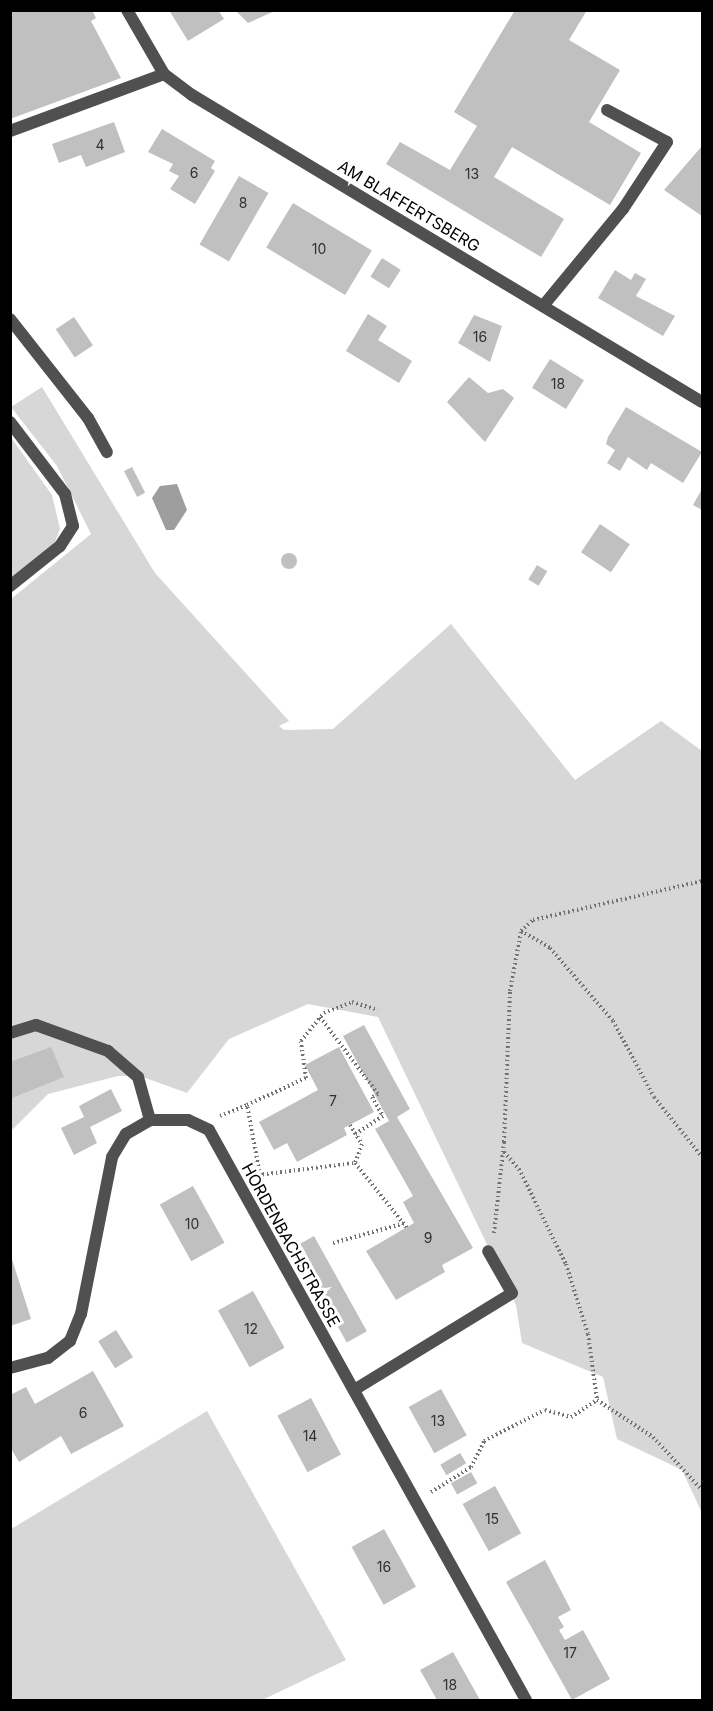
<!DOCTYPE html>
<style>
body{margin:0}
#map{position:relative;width:713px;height:1711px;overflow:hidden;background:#fff;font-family:Inter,sans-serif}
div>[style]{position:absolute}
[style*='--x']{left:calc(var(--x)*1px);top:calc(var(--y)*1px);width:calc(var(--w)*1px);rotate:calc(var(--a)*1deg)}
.green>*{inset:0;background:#d7d7d7}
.water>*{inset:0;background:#9e9e9e}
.building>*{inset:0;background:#c0c0c0;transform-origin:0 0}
.round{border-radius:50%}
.path>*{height:4px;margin-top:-2px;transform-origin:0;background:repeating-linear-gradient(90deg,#727272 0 1.5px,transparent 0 4.5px)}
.lane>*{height:12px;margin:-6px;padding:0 6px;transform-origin:6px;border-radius:6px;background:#505050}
.street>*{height:12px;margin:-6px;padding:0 6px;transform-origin:6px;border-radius:6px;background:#505050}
span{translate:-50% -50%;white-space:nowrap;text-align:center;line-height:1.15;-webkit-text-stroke:6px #fff;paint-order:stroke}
.number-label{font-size:14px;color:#303030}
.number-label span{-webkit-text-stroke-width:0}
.street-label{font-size:16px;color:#000}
.frame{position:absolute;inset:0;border:12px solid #000;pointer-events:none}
</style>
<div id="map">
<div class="green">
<i style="clip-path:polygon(42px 387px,155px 573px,289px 721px,279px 726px,284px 730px,333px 729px,451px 624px,575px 780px,661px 721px,702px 751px,702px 1513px,682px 1470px,617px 1439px,603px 1377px,522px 1343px,516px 1305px,378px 1017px,308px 1004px,229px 1039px,187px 1093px,140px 1076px,118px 1076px,48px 1094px,11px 1131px,11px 599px,91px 534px,57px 466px,11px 407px)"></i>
<i style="clip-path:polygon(10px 436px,52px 495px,60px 529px,53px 547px,10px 580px)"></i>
<i style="clip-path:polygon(207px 1411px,346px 1660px,262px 1700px,11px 1700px,11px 1529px)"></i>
</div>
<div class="water">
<i style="clip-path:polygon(177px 484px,187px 510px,174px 530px,166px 530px,152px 498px,160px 486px)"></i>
</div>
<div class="building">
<i style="clip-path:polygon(10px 10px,92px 10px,96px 18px,91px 21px,121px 78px,10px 119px)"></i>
<i style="clip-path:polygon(169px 10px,218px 10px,224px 19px,188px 41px)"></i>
<i style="clip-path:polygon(235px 10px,277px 10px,248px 23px)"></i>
<i style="clip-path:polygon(515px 10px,587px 10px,569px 40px,620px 70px,589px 122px,641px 153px,610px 205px,512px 147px,494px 177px,564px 219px,541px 257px,386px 164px,400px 142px,450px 170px,477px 126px,454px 112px)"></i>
<i style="clip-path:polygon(114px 122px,125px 152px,86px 167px,81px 155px,59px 163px,52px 144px)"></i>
<i style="clip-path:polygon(162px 129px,215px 161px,211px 168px,215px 171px,195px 204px,170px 189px,179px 176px,169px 171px,173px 164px,148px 152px)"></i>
<i style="clip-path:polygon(702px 146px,702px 216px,664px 190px)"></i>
<i style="left:239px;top:176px;width:34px;height:79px;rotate:30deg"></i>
<i style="left:293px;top:203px;width:92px;height:52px;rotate:31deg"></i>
<i style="left:382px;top:258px;width:22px;height:22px;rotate:32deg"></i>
<i style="clip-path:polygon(615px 270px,631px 280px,635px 273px,646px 279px,636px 296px,675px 316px,663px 336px,598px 298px)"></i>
<i style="clip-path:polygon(368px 314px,387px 326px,378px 340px,412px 361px,399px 383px,346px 351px)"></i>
<i style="clip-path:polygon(474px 315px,502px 326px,490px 362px,458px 343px)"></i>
<i style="left:74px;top:317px;width:34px;height:22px;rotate:56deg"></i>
<i style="left:550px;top:359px;width:40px;height:34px;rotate:32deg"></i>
<i style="clip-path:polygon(469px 377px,488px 393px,503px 389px,514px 398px,485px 442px,447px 402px)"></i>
<i style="clip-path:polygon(626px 407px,702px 452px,683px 483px,651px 463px,647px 470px,628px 457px,620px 471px,607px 463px,615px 450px,606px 444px,608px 437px)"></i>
<i style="left:132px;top:467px;width:29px;height:9px;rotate:63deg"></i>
<i style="clip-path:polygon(702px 489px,702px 510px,693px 505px)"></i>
<i style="left:600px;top:524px;width:36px;height:34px;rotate:34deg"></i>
<i class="round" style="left:281px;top:553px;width:16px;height:16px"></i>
<i style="left:537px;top:565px;width:12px;height:17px;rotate:31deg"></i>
<i style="clip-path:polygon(364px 1025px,410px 1109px,397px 1117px,473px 1248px,442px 1265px,445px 1272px,396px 1300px,366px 1251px,414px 1223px,403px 1202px,413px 1196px,375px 1129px,389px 1121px,343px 1036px)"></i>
<i style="clip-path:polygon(51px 1047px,64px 1077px,12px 1098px,10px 1062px)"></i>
<i style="clip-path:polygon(339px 1047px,374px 1112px,344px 1128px,347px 1135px,297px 1162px,287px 1143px,274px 1150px,259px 1122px,318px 1090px,305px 1065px)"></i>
<i style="clip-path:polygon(111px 1089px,122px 1111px,90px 1127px,97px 1143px,74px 1155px,61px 1128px,84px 1117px,79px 1106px)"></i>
<i style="left:193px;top:1186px;width:65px;height:38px;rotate:61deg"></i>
<i style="left:314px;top:1236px;width:109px;height:23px;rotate:61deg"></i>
<i style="clip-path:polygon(10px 1253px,31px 1319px,10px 1326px)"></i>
<i style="left:253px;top:1291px;width:65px;height:40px;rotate:61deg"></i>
<i style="left:116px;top:1330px;width:32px;height:21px;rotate:58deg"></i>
<i style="clip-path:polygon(93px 1371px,124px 1426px,71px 1454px,61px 1436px,19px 1462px,10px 1447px,10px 1395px,26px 1387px,35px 1404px)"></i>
<i style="left:441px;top:1389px;width:53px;height:37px;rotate:61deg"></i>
<i style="left:311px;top:1398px;width:64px;height:38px;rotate:62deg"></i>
<i style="left:460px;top:1453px;width:12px;height:23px;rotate:59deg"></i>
<i style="left:471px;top:1472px;width:13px;height:23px;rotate:61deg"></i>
<i style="left:495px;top:1486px;width:54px;height:37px;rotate:61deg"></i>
<i style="left:384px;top:1529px;width:66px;height:37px;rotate:61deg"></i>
<i style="clip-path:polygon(545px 1560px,571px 1610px,558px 1617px,564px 1627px,559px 1630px,565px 1640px,583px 1630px,610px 1679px,572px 1700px,506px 1582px)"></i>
<i style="clip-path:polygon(453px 1652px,480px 1700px,437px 1700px,420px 1670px)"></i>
</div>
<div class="path">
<i style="--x:521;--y:931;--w:34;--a:30"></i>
<i style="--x:550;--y:948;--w:96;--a:49.2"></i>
<i style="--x:613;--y:1021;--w:86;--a:61.7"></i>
<i style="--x:654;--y:1097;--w:77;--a:51.3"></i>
<i style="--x:320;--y:1017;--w:96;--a:53"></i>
<i style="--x:378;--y:1094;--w:7;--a:153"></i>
<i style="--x:372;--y:1097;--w:22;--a:60"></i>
<i style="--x:383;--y:1116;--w:33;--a:147"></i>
<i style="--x:220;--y:1116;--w:29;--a:-22"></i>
<i style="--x:350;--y:1125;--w:22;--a:58"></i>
<i style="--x:362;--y:1144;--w:20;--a:110"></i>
<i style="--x:504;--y:1152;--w:23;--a:49"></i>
<i style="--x:519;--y:1169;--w:106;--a:63.7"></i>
<i style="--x:566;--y:1264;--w:73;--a:72.6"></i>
<i style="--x:588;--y:1334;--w:67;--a:82.2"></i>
<i style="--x:597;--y:1400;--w:67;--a:33.5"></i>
<i style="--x:653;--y:1437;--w:72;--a:47.2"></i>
<i style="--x:258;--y:1175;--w:98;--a:-7.1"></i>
<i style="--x:355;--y:1163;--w:83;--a:51.3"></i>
<i style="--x:260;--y:1175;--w:71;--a:-100.5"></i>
<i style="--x:247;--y:1105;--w:65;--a:-24.6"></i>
<i style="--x:306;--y:1078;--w:37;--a:-98"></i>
<i style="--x:301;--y:1041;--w:36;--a:-51"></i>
<i style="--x:324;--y:1013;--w:30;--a:-21"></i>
<i style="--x:352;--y:1002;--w:27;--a:17"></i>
<i style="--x:494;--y:1233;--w:92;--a:-83.7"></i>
<i style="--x:504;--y:1142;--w:151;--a:-87.7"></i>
<i style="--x:510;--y:991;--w:61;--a:-79.6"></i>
<i style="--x:521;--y:931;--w:16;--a:-43"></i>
<i style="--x:533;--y:920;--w:173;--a:-13"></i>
<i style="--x:333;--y:1243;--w:75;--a:-15.5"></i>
<i style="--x:431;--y:1492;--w:47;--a:-32"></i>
<i style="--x:471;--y:1467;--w:29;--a:-63"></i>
<i style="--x:484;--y:1441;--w:68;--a:-26.9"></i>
<i style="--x:545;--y:1410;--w:27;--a:15"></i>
<i style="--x:571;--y:1417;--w:31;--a:-33"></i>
</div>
<div class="lane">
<i style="--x:10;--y:131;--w:164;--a:-20.3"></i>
<i style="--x:543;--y:306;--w:126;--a:-50.5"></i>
<i style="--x:623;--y:209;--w:80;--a:-56.7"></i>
<i style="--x:667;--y:142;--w:68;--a:-151.9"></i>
<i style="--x:10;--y:319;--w:126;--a:51.8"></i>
<i style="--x:88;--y:418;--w:39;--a:61"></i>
<i style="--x:10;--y:422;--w:91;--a:52.6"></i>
<i style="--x:65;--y:494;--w:33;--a:76"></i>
<i style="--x:73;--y:526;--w:24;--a:123"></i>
<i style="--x:60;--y:546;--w:64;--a:141.3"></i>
<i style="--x:10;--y:1033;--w:27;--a:-17"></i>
<i style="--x:36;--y:1025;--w:77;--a:19.9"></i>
<i style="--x:108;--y:1051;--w:40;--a:41"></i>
<i style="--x:138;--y:1077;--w:45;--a:74.4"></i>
<i style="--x:354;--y:1390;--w:185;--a:-31.5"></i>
<i style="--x:512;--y:1293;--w:48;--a:-119.7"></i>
</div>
<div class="street">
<i style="--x:127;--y:10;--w:74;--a:60"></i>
<i style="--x:164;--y:74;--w:35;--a:37"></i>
<i style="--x:192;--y:95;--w:595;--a:31.05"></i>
<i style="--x:10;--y:1368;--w:39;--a:-15"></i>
<i style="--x:48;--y:1358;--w:28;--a:-38"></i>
<i style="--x:70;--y:1341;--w:29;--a:-68"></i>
<i style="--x:81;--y:1314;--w:160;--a:-78.8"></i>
<i style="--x:112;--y:1157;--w:27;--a:-59"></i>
<i style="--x:126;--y:1134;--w:28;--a:-30"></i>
<i style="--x:150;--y:1120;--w:38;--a:0"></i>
<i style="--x:188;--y:1120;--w:23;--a:25"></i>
<i style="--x:209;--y:1130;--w:652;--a:60.92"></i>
</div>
<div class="number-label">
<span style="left:100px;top:145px">4</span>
<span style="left:194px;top:173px">6</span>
<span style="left:472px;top:174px">13</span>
<span style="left:243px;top:203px">8</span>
<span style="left:319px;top:249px">10</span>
<span style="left:480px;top:337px">16</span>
<span style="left:558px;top:384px">18</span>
<span style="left:333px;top:1101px">7</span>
<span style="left:192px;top:1224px">10</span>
<span style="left:428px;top:1238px">9</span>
<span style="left:251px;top:1329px">12</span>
<span style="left:83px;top:1413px">6</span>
<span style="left:438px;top:1421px">13</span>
<span style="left:310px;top:1436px">14</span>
<span style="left:492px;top:1519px">15</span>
<span style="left:384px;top:1567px">16</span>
<span style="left:570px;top:1653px">17</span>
<span style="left:450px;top:1685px">18</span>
</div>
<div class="street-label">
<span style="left:409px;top:206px;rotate:31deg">AM BLAFFERTSBERG</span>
<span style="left:291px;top:1245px;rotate:61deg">HORDENBACHSTRASSE</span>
</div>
<div class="frame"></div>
</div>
